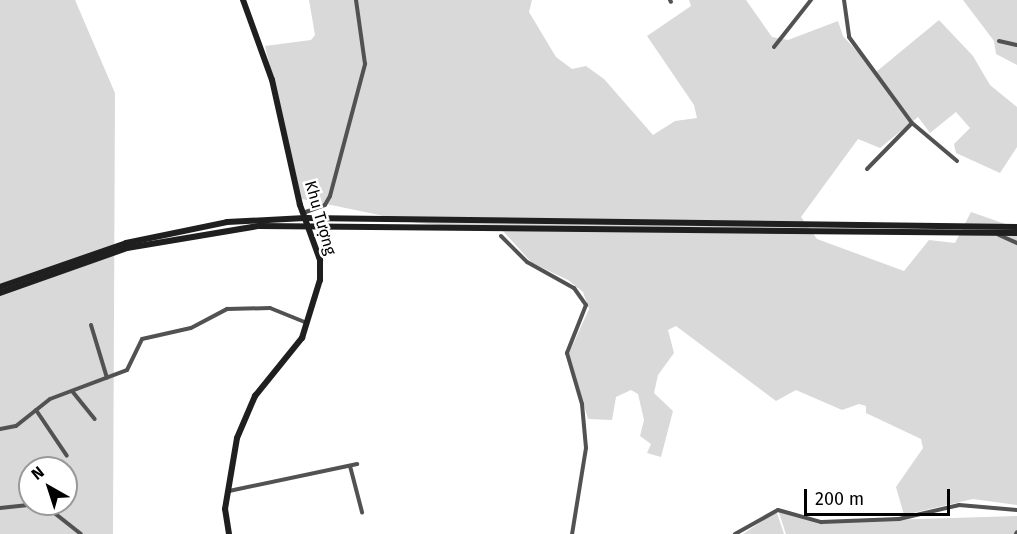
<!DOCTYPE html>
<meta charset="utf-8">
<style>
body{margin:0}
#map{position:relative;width:1017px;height:534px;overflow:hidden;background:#fff;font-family:"Fira Sans",sans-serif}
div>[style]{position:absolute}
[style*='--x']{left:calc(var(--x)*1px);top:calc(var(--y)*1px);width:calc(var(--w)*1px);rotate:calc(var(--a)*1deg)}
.green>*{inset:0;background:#d9d9d9}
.street>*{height:4px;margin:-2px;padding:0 2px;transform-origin:2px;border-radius:2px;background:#525252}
.secondary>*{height:6px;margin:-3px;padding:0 3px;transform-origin:3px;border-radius:3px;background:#1f1f1f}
span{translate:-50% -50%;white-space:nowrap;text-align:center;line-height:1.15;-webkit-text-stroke:5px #fff;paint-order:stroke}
.street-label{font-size:16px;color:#000}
.north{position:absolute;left:18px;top:456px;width:60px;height:60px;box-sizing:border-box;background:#fff;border:2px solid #999;border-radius:50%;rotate:321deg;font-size:16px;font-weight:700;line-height:24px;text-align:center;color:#000}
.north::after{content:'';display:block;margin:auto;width:21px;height:27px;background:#000;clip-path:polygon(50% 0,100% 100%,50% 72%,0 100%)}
.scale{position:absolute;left:804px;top:489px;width:146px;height:27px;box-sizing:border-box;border:3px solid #000;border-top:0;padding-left:8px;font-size:18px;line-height:21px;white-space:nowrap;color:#000;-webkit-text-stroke:4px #fff;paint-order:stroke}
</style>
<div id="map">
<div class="green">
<i style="clip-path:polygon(evenodd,0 0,75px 0,115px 93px,113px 534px,0 534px,0 0,30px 468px,66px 468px,66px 504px,30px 504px,30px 468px)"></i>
<i style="clip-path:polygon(309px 0,532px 0,529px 12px,556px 57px,572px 69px,586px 66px,604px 79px,653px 135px,675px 121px,697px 118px,694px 105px,647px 36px,691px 6px,689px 0,746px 0,772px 37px,788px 40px,838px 21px,843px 36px,876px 72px,939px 20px,973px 56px,990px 85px,1017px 107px,1017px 147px,1000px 173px,956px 153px,954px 144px,970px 128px,956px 112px,930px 133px,918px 117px,880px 148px,858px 139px,801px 217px,817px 239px,904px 271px,929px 240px,955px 243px,971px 212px,1017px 228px,1017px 505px,973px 499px,904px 515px,896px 487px,923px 448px,921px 439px,866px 413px,866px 406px,859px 404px,842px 410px,796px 390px,776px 401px,676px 326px,668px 330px,674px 353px,658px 375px,654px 393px,673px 411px,661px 457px,647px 453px,651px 444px,640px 436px,644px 420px,638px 394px,631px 390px,616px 397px,612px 420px,588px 419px,569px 353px,589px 309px,583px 292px,568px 280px,532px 263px,503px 231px,418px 223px,302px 199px,265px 46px,311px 40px,315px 35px)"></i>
<i style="clip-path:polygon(963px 0,1017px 0,1017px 65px,996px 54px,994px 41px)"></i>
<i style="clip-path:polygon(778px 510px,821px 522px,1017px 516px,1017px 534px,786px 534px)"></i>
<i style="clip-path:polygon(777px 513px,784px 534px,743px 534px,774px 513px)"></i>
</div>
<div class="street">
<i style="--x:670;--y:0;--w:2;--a:63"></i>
<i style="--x:844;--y:0;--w:37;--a:82"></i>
<i style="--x:849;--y:37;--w:107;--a:53.8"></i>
<i style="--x:912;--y:123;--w:59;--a:40.2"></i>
<i style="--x:999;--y:41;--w:18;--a:13"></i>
<i style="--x:774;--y:47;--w:60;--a:-51.8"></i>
<i style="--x:867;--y:169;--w:64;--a:-45.6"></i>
<i style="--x:303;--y:213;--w:23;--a:-20"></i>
<i style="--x:325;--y:205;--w:10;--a:-61"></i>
<i style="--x:330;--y:196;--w:137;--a:-75.1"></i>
<i style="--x:365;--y:64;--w:65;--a:-98"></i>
<i style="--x:999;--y:235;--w:20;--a:24"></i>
<i style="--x:501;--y:236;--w:37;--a:45"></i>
<i style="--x:527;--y:262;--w:54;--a:29"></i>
<i style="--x:574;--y:288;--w:21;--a:55"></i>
<i style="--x:586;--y:305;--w:52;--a:111.6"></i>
<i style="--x:567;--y:353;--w:53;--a:73.6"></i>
<i style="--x:582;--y:404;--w:44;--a:84.8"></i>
<i style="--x:586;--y:448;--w:87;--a:99.2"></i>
<i style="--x:91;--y:325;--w:55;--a:73.2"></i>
<i style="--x:72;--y:391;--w:36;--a:51"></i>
<i style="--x:36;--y:410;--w:55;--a:56"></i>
<i style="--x:0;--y:429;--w:16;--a:-11"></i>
<i style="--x:16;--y:426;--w:43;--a:-38.5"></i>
<i style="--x:50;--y:399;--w:82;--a:-20.6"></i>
<i style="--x:127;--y:370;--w:34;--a:-64"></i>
<i style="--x:142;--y:339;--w:50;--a:-12.7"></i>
<i style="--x:191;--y:328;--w:41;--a:-27.8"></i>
<i style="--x:227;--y:309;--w:43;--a:-1.3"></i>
<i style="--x:270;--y:308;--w:40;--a:22"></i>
<i style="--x:350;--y:466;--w:48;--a:75.4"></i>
<i style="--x:229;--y:491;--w:131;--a:-11.9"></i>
<i style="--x:43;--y:504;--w:48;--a:38.3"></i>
<i style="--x:0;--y:508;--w:38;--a:-6"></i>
<i style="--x:735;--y:534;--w:49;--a:-29.2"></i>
<i style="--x:778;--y:510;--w:45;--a:15.6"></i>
<i style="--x:821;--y:522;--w:78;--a:-2.2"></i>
<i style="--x:899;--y:519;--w:62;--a:-13.1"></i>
<i style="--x:959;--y:505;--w:58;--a:4.9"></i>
<i style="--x:1016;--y:534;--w:2;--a:-63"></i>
</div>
<div class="secondary">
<i style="--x:0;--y:287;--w:133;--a:-19.2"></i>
<i style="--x:126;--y:243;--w:103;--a:-11.7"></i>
<i style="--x:227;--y:222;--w:78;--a:-2.9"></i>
<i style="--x:305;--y:218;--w:712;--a:0.72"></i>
<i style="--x:0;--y:293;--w:135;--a:-19.5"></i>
<i style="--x:127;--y:248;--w:134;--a:-9.5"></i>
<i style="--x:259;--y:226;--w:758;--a:0.53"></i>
<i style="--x:229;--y:534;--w:25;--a:-99"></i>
<i style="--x:225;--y:509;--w:72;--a:-80.4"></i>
<i style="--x:237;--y:438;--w:46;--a:-66.8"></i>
<i style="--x:255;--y:396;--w:75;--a:-51"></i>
<i style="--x:302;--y:338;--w:61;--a:-72.8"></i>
<i style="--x:320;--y:280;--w:20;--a:-90"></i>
<i style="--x:320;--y:260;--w:59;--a:-110"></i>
<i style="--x:300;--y:205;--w:128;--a:-102.6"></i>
<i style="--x:272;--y:80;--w:85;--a:-109.9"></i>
</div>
<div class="street-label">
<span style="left:320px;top:218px;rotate:74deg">Khu Tượng</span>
</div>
<div class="north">N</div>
<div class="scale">200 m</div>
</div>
